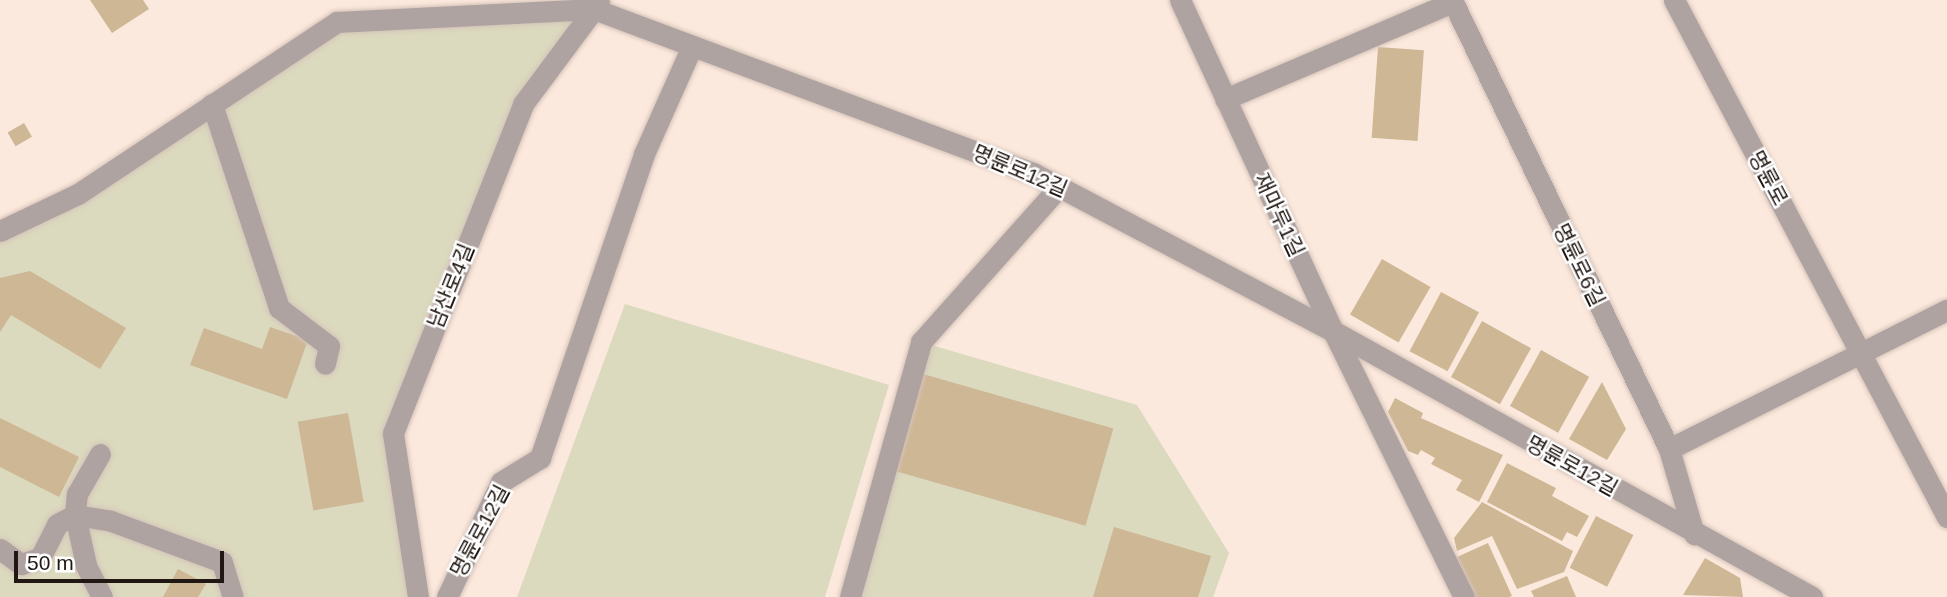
<!DOCTYPE html>
<meta charset="utf-8">
<style>
body{margin:0}
#map{position:relative;width:1947px;height:597px;overflow:hidden;background:#fce9dd;font-family:Helvetica,"Noto Sans KR",sans-serif}
div>[style]{position:absolute}
[style*='--x']{left:calc(var(--x)*1px);top:calc(var(--y)*1px);width:calc(var(--w)*1px);rotate:calc(var(--a)*1deg)}
.green>*{inset:0;background:#dbd9be}
.building>*{inset:0;background:#ceb795;transform-origin:0 0}
.roads{filter:drop-shadow(0 0 2px #d5c3b9) drop-shadow(0 0 2px #d5c3b9)}
.minor>*{height:21px;margin:-10.5px;padding:0 10.5px;transform-origin:10.5px;border-radius:10.5px;background:#afa3a1}
span{translate:-50% -50%;white-space:nowrap;text-align:center;line-height:1.15;-webkit-text-stroke:5px #fff;paint-order:stroke}
.street-label{font-size:21px;color:#211813}
.scale{position:absolute;left:14px;top:551px;width:210px;height:32px;box-sizing:border-box;border:4px solid #211813;border-top:0;padding-left:9px;font-size:21px;line-height:24px;white-space:nowrap;color:#211813;-webkit-text-stroke:5px #fff;paint-order:stroke}
</style>
<div id="map">
<div class="green">
<i style="clip-path:polygon(594px 9px,523px 104px,393px 432px,417px 597px,0 597px,0 231px,337px 22px)"></i>
<i style="clip-path:polygon(625px 304px,889px 385px,825px 597px,517px 597px)"></i>
<i style="clip-path:polygon(921px 342px,1137px 405px,1229px 553px,1213px 597px,850px 597px)"></i>
</div>
<div class="building">
<i style="clip-path:polygon(90px 0,143px 0,149px 9px,112px 33px)"></i>
<i style="left:1378px;top:47px;width:46px;height:91px;rotate:4deg"></i>
<i style="left:24px;top:123px;width:16px;height:19px;rotate:60deg"></i>
<i style="left:1382px;top:259px;width:56px;height:64px;rotate:30deg"></i>
<i style="clip-path:polygon(30px 271px,126px 328px,100px 369px,11px 315px,0 332px,0 278px)"></i>
<i style="left:1441px;top:292px;width:43px;height:67px;rotate:28deg"></i>
<i style="left:1482px;top:321px;width:56px;height:64px;rotate:29deg"></i>
<i style="clip-path:polygon(270px 327px,308px 340px,287px 399px,190px 365px,204px 328px,262px 349px)"></i>
<i style="left:1541px;top:350px;width:55px;height:64px;rotate:29deg"></i>
<i style="left:923px;top:374px;width:198px;height:101px;rotate:16deg"></i>
<i style="clip-path:polygon(1602px 382px,1626px 429px,1607px 460px,1569px 439px)"></i>
<i style="clip-path:polygon(1395px 398px,1423px 413px,1421px 418px,1503px 455px,1479px 502px,1456px 490px,1462px 480px,1431px 464px,1435px 458px,1421px 450px,1418px 455px,1408px 451px,1388px 412px)"></i>
<i style="left:348px;top:413px;width:90px;height:51px;rotate:80deg"></i>
<i style="clip-path:polygon(0 418px,79px 457px,59px 497px,0 467px)"></i>
<i style="clip-path:polygon(1507px 463px,1556px 488px,1552px 496px,1589px 516px,1577px 537px,1567px 532px,1562px 541px,1487px 502px)"></i>
<i style="clip-path:polygon(1482px 502px,1573px 551px,1564px 572px,1517px 589px,1492px 536px,1457px 551px,1454px 538px)"></i>
<i style="left:1596px;top:516px;width:42px;height:58px;rotate:27deg"></i>
<i style="clip-path:polygon(1114px 527px,1211px 556px,1198px 597px,1093px 597px)"></i>
<i style="clip-path:polygon(1488px 543px,1512px 596px,1509px 597px,1475px 597px,1457px 557px)"></i>
<i style="clip-path:polygon(1705px 558px,1740px 578px,1743px 597px,1683px 595px)"></i>
<i style="clip-path:polygon(178px 569px,206px 584px,198px 597px,163px 597px)"></i>
<i style="clip-path:polygon(1567px 576px,1576px 597px,1534px 597px,1531px 591px)"></i>
</div>
<div class="roads">
<div class="minor">
<i style="--x:1180;--y:0;--w:365;--a:65.2"></i>
<i style="--x:1333;--y:331;--w:297;--a:63.8"></i>
<i style="--x:1452;--y:0;--w:499;--a:64.2"></i>
<i style="--x:1669;--y:449;--w:89;--a:73.6"></i>
<i style="--x:1674;--y:0;--w:585;--a:62.16"></i>
<i style="--x:1225;--y:99;--w:247;--a:-23.1"></i>
<i style="--x:212;--y:104;--w:215;--a:71.8"></i>
<i style="--x:279;--y:308;--w:63;--a:37.2"></i>
<i style="--x:329;--y:346;--w:18;--a:103"></i>
<i style="--x:0;--y:231;--w:86;--a:-25.4"></i>
<i style="--x:78;--y:194;--w:311;--a:-33.6"></i>
<i style="--x:337;--y:22;--w:257;--a:-2.9"></i>
<i style="--x:594;--y:9;--w:469;--a:20.5"></i>
<i style="--x:1033;--y:173;--w:339;--a:27.8"></i>
<i style="--x:1333;--y:331;--w:548;--a:29.04"></i>
<i style="--x:1669;--y:449;--w:311;--a:-26.6"></i>
<i style="--x:0;--y:549;--w:26;--a:36"></i>
<i style="--x:21;--y:564;--w:20;--a:-18"></i>
<i style="--x:40;--y:558;--w:38;--a:-63"></i>
<i style="--x:57;--y:524;--w:20;--a:-27"></i>
<i style="--x:75;--y:515;--w:21;--a:-85"></i>
<i style="--x:77;--y:494;--w:46;--a:-60.1"></i>
<i style="--x:102;--y:597;--w:36;--a:-117"></i>
<i style="--x:86;--y:565;--w:51;--a:-102.4"></i>
<i style="--x:75;--y:515;--w:36;--a:9"></i>
<i style="--x:111;--y:521;--w:118;--a:20.3"></i>
<i style="--x:222;--y:562;--w:37;--a:73"></i>
<i style="--x:418;--y:597;--w:166;--a:-98.7"></i>
<i style="--x:393;--y:433;--w:354;--a:-68.4"></i>
<i style="--x:523;--y:104;--w:127;--a:-53.3"></i>
<i style="--x:447;--y:597;--w:127;--a:-64.8"></i>
<i style="--x:501;--y:482;--w:46;--a:-31.6"></i>
<i style="--x:540;--y:458;--w:321;--a:-71.1"></i>
<i style="--x:644;--y:154;--w:118;--a:-66"></i>
<i style="--x:850;--y:597;--w:265;--a:-74.4"></i>
<i style="--x:921;--y:342;--w:208;--a:-48.3"></i>
</div>
</div>
<div class="street-label">
<span style="left:1020px;top:171px;rotate:23deg">명륜로12길</span>
<span style="left:1768px;top:178px;rotate:62deg">명륜로</span>
<span style="left:1279px;top:215px;rotate:65deg">재마루1길</span>
<span style="left:1579px;top:265px;rotate:64deg">명륜로6길</span>
<span style="left:451px;top:286px;rotate:-68deg">남산로4길</span>
<span style="left:1572px;top:466px;rotate:29deg">명륜로12길</span>
<span style="left:480px;top:531px;rotate:-62deg">명륜로12길</span>
</div>
<div class="scale">50 m</div>
</div>
